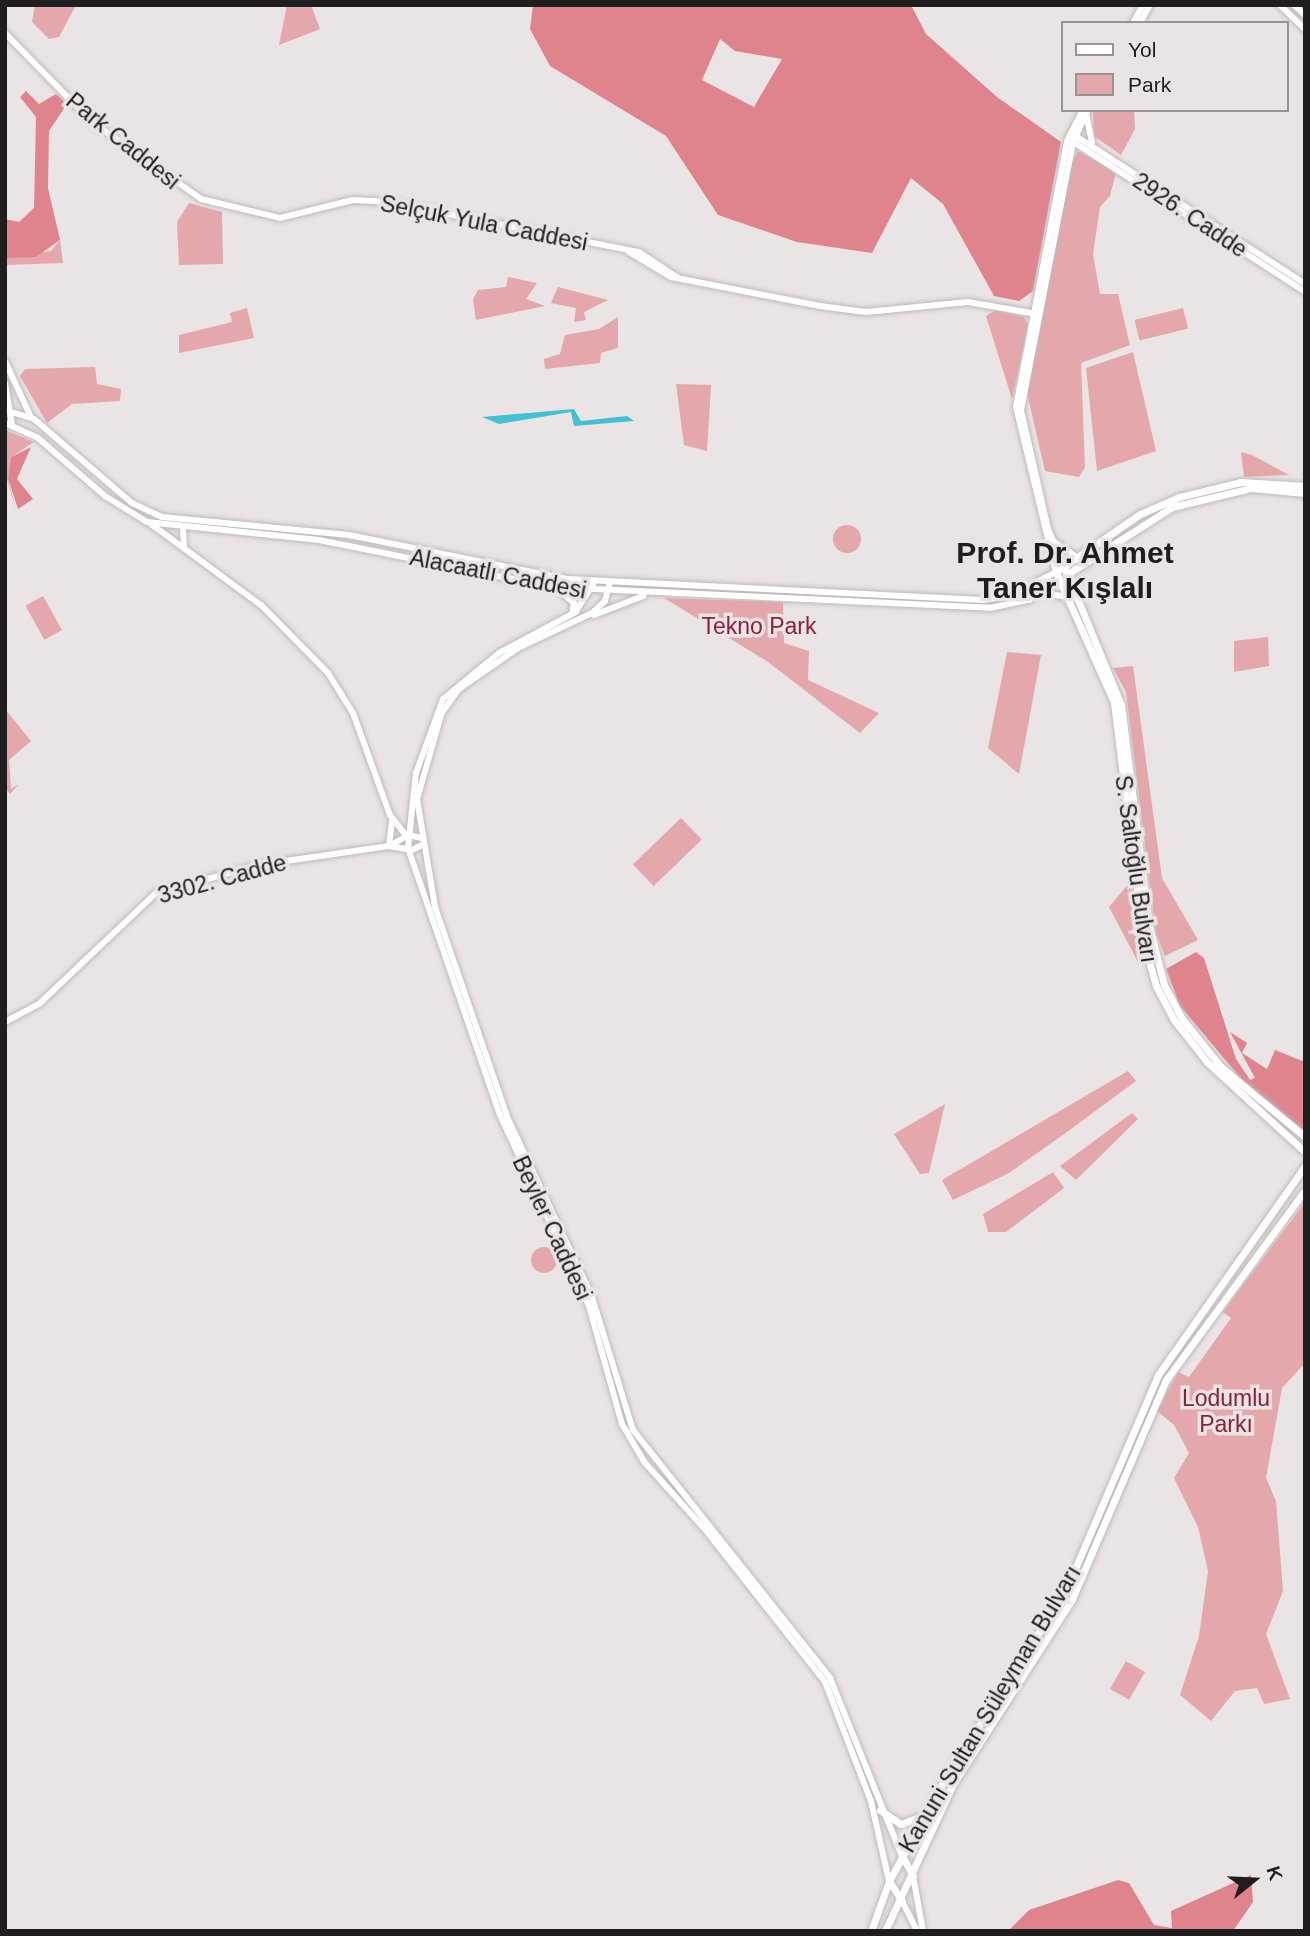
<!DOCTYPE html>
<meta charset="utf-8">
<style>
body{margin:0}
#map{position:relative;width:1310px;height:1936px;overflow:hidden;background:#eae4e4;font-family:Arial,sans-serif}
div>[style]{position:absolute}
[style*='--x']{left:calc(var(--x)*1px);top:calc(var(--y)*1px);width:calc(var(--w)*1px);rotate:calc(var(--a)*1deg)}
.green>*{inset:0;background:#e4a7ac;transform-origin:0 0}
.round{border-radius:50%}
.forest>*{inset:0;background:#df848d}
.water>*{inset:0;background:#40c1d4}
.roads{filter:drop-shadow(0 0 2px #c0baba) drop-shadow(0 0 2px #c0baba)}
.secondary>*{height:6px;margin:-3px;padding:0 3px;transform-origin:3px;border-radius:3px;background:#fff}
.primary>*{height:7px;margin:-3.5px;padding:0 3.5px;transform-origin:3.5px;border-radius:3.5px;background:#fff}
span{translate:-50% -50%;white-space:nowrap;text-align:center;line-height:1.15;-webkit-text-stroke:7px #eae4e4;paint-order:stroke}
.street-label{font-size:23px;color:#1f1d1d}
.park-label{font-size:23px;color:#8c2137}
.district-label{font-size:30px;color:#1f1d1d;font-weight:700}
.frame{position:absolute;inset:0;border:7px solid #1f1d1d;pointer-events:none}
.legend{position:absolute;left:1061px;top:21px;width:228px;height:91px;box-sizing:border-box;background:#eae4e4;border:2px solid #999494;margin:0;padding:9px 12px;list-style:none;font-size:21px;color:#1f1d1d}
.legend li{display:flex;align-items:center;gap:14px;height:35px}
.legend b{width:35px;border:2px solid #999494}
.north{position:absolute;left:1219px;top:1845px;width:70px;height:70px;-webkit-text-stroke:5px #eae4e4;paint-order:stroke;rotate:72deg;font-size:19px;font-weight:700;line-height:28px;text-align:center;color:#1f1d1d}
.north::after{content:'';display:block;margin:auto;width:24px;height:32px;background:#1f1d1d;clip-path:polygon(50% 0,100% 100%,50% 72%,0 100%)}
</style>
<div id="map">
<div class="green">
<i style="clip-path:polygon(35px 5px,76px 5px,59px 37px,49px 39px,32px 22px)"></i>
<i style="clip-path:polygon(287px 5px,311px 5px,320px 29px,279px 45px)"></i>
<i style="clip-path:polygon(1093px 110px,1134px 110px,1135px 129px,1121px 155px,1094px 136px)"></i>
<i style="clip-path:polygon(1078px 151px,1116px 172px,1110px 196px,1100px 207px,1093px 254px,1100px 294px,1118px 294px,1130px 345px,1081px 363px,1085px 467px,1079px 477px,1045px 471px,1027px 393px,1072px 161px)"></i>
<i style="clip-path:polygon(189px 203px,222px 212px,223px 264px,179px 265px,177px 222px)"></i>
<i style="clip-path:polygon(60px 240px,63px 263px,5px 265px,5px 258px,51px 251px)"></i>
<i style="clip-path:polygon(508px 277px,537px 283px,526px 299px,545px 306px,476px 320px,473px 299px,478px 290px,506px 287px)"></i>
<i style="clip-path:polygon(558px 287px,608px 300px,584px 312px,586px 320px,574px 322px,576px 308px,551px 303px)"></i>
<i style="clip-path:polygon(247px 308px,254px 338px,179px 353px,179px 335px,232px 322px,230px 313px)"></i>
<i style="left:1183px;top:308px;width:21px;height:50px;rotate:76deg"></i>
<i style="clip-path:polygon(996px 310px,1024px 317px,1028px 325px,1012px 399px,986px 316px)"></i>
<i style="clip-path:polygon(618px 317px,618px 348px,601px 353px,600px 363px,545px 369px,544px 359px,560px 354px,565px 335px,599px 329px)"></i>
<i style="clip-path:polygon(1133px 352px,1156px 451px,1097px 471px,1086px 368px)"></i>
<i style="clip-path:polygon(95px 367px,97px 384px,121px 389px,120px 401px,72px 404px,47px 423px,20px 376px,25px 369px)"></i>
<i style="clip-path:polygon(676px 384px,711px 385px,707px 451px,684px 445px)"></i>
<i style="clip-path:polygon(5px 430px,34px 442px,11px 457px,8px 478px,16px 510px,5px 472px)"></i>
<i style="clip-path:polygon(1241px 452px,1252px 455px,1289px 475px,1244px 477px)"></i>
<i class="round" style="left:833px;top:525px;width:28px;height:28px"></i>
<i style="left:43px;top:596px;width:39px;height:20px;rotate:61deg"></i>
<i style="clip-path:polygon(664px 598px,783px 602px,784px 643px,809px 651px,808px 680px,879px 713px,860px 733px,768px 662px)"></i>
<i style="clip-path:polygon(1268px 637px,1269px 666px,1234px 672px,1234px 641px)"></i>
<i style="clip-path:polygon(1007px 652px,1041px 655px,1019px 774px,988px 748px)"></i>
<i style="clip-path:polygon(1133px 666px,1162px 878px,1198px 940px,1165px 956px,1156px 933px,1126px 692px,1113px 668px)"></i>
<i style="clip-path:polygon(5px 709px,31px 741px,9px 760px,11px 789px,19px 784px,10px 794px,5px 788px)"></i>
<i style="left:681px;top:818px;width:30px;height:67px;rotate:46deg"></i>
<i style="clip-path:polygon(1130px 882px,1142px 954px,1138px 962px,1109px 907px)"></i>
<i style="clip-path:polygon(1128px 1071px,1136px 1081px,1067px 1132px,1009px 1173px,953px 1200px,942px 1180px)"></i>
<i style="clip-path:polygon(945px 1104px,929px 1173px,920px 1174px,894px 1134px)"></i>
<i style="clip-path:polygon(1132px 1113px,1138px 1119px,1076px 1180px,1060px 1166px)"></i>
<i style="clip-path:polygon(1053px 1172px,1064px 1188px,1006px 1232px,988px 1232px,983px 1214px)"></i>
<i style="clip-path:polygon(1305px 1202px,1305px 1363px,1282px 1388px,1266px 1478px,1276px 1501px,1283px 1591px,1266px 1634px,1290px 1699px,1264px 1704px,1257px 1688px,1235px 1691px,1211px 1721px,1180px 1695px,1199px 1636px,1208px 1571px,1198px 1527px,1174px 1478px,1189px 1453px,1174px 1425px,1157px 1411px,1178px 1372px,1189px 1377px,1231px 1318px,1223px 1312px)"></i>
<i class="round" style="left:531px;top:1247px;width:26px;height:26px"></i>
<i style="left:1126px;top:1661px;width:22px;height:32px;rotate:30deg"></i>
</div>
<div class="forest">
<i style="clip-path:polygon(evenodd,533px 5px,911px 5px,926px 34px,997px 97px,1061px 142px,1033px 291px,1019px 301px,994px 296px,943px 204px,911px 178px,872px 253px,797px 242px,718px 215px,666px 136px,550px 66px,530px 29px,533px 5px,720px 39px,735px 51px,782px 59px,754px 107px,702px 80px,720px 39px)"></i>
<i style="clip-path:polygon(26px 91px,39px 104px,56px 94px,67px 104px,49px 131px,48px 188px,60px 240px,36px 257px,5px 258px,5px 219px,19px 222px,34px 208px,36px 117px,20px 97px)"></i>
<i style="clip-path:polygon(31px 447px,17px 479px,33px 499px,18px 509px,8px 478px,11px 457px)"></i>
<i style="clip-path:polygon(1196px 952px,1204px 958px,1236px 1059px,1250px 1080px,1255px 1078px,1230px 1032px,1247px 1043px,1242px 1053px,1267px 1069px,1275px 1050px,1305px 1062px,1305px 1131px,1243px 1081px,1180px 1006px,1166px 969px)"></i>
<i style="clip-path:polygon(1251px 1875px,1253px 1902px,1233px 1931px,1008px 1931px,1029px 1910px,1118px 1880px,1129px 1883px,1154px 1925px,1172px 1928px,1171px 1911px)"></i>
</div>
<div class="water">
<i style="clip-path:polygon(574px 409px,581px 421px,627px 416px,634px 421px,574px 426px,571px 412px,499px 424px,482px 417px)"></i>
</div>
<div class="roads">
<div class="secondary">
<i style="--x:1280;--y:5;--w:35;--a:44"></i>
<i style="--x:1294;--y:5;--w:15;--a:42"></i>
<i style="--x:1133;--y:23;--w:21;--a:-61"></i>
<i style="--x:1140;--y:23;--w:21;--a:-61"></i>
<i style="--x:5;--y:33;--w:124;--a:45.7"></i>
<i style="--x:92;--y:122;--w:133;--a:35.2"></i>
<i style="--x:201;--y:199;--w:81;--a:13.5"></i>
<i style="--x:280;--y:218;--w:75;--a:-13.9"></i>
<i style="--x:353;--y:200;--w:35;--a:3"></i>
<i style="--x:388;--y:202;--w:256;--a:11.3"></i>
<i style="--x:639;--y:252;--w:47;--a:33.7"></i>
<i style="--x:1086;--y:114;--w:29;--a:78"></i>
<i style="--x:1071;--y:133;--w:278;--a:32.8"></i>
<i style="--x:1072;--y:141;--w:278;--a:32.9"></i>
<i style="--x:629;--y:252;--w:49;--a:30.8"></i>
<i style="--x:671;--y:277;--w:152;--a:11"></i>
<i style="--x:820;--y:306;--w:46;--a:7.4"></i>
<i style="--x:866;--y:312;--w:102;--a:-5.6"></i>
<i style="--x:968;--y:302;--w:70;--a:9.9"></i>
<i style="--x:5;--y:361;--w:60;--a:65.2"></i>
<i style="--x:5;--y:383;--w:43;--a:80.5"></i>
<i style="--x:5;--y:410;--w:30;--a:17"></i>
<i style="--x:34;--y:419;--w:129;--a:40.6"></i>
<i style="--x:132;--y:503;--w:33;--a:25"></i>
<i style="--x:162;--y:517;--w:188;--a:5.5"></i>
<i style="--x:349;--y:535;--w:222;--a:11.4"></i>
<i style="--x:567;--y:579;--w:416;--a:2.9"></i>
<i style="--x:982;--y:600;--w:29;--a:-8"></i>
<i style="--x:1011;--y:596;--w:51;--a:-28.1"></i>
<i style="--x:1056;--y:572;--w:170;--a:-103.6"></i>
<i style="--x:1016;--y:407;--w:271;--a:-79.1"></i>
<i style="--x:1067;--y:141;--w:35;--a:-63"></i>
<i style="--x:5;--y:423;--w:36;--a:24"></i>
<i style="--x:38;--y:438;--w:89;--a:40.9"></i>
<i style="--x:105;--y:496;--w:49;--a:31.8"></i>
<i style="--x:147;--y:522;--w:173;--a:6"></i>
<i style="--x:319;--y:540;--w:238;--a:11.4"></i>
<i style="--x:552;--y:587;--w:439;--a:2.7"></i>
<i style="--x:990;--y:608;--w:40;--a:-12"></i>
<i style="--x:1029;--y:600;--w:37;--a:-33"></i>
<i style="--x:151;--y:524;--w:137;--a:36.4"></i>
<i style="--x:261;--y:605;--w:95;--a:45.4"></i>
<i style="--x:328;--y:673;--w:47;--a:58"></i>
<i style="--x:353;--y:713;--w:109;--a:70.1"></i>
<i style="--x:390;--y:815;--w:24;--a:52"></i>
<i style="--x:183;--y:528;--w:20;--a:87"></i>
<i style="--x:1053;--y:541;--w:29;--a:34"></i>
<i style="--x:1064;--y:566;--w:40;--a:-113.4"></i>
<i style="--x:1048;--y:529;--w:122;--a:-102.8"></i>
<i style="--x:1021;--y:410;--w:273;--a:-79"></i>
<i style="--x:1073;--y:142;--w:35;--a:-65"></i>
<i style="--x:595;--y:581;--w:36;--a:122"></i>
<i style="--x:576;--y:612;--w:87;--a:152"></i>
<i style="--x:499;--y:653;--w:72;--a:140.6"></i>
<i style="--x:443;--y:699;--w:79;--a:110"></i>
<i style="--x:416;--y:773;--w:75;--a:96.1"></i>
<i style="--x:408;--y:848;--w:282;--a:71"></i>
<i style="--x:500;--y:1115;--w:211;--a:65"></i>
<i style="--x:589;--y:1306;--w:123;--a:74.4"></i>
<i style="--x:622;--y:1424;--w:45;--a:59.5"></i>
<i style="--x:645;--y:1463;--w:88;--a:47.8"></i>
<i style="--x:704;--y:1528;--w:196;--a:51.8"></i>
<i style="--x:825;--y:1682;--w:128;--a:68.9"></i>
<i style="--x:871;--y:1801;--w:82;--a:77.3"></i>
<i style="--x:610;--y:582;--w:20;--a:105"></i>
<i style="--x:605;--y:601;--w:18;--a:137"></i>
<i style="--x:592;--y:613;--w:82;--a:154.7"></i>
<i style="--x:518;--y:648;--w:72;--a:145.2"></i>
<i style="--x:459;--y:689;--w:29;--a:126"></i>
<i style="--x:442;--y:712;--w:91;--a:106"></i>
<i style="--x:417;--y:799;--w:109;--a:80.5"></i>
<i style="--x:435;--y:907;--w:224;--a:71"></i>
<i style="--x:508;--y:1119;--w:197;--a:64.7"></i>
<i style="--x:592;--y:1297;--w:139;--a:72.9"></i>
<i style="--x:633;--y:1430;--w:317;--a:51.5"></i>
<i style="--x:830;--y:1678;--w:192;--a:68"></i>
<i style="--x:560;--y:591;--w:18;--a:41"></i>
<i style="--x:574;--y:603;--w:11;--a:100"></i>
<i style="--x:1044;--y:593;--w:28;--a:10"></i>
<i style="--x:594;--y:615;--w:53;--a:-21.2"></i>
<i style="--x:389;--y:846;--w:23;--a:10"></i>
<i style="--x:412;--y:850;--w:11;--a:-27"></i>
<i style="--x:389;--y:846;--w:26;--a:-83"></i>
<i style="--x:5;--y:1022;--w:38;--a:-28"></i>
<i style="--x:39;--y:1004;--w:161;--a:-43.5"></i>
<i style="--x:156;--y:893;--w:107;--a:-15.2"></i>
<i style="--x:259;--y:865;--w:131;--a:-8.3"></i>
<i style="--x:389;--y:846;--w:23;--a:-29"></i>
<i style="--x:409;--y:835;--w:12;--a:14"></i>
<i style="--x:913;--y:1876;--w:56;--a:79.7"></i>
<i style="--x:902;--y:1901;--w:34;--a:63"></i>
</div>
<div class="primary">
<i style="--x:1305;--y:486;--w:64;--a:-176.4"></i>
<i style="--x:1241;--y:482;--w:64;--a:166.4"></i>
<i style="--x:1179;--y:497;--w:43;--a:156.4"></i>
<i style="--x:1140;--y:514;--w:102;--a:145.4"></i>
<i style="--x:1056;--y:572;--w:142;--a:66"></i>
<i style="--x:1114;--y:702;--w:239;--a:83"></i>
<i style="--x:1143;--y:939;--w:49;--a:74.5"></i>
<i style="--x:1156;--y:986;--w:38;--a:62"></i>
<i style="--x:1174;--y:1020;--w:53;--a:51.8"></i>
<i style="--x:1207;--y:1062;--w:133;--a:42.6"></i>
<i style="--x:1064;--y:566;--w:150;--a:67.7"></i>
<i style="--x:1121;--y:705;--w:223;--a:82.8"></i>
<i style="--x:1149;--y:926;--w:61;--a:75.7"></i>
<i style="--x:1164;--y:985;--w:40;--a:62"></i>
<i style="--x:1183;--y:1020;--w:60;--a:51"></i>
<i style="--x:1221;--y:1067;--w:109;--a:39.8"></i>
<i style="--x:1066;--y:575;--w:126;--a:-32.7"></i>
<i style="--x:1172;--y:507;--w:81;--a:-13.5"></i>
<i style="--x:1251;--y:488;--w:54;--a:5.3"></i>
<i style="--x:880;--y:1810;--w:25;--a:34"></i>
<i style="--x:901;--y:1824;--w:22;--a:-21"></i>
<i style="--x:902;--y:1856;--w:23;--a:61"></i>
<i style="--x:889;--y:1881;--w:24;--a:57"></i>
<i style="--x:871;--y:1931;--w:53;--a:-70.2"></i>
<i style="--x:889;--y:1881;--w:119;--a:-61.3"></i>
<i style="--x:946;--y:1777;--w:222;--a:-57.3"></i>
<i style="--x:1066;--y:1590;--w:234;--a:-66.8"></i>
<i style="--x:1158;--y:1375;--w:256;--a:-54.9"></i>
<i style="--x:885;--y:1931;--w:162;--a:-65.2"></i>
<i style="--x:953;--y:1784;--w:220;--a:-57.2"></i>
<i style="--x:1072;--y:1599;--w:238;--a:-66.8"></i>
<i style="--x:1166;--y:1380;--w:235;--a:-53.8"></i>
</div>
</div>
<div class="street-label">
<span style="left:123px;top:141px;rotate:39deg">Park Caddesi</span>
<span style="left:1190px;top:215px;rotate:34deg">2926. Cadde</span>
<span style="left:484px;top:223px;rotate:11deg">Selçuk Yula Caddesi</span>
<span style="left:498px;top:574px;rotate:11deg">Alacaatlı Caddesi</span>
<span style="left:1136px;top:869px;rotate:82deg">S. Saltoğlu Bulvarı</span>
<span style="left:222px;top:879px;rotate:-15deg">3302. Cadde</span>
<span style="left:552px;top:1228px;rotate:65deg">Beyler Caddesi</span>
<span style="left:990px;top:1709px;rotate:-59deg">Kanuni Sultan Süleyman Bulvarı</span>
</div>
<div class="park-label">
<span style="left:759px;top:626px">Tekno Park</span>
<span style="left:1226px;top:1411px">Lodumlu<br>Parkı</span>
</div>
<div class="district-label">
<span style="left:1065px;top:570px">Prof. Dr. Ahmet<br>Taner Kışlalı</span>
</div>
<div class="frame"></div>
<ul class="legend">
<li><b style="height:9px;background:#fff"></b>Yol</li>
<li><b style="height:19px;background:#e4a7ac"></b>Park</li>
</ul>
<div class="north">K</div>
</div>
